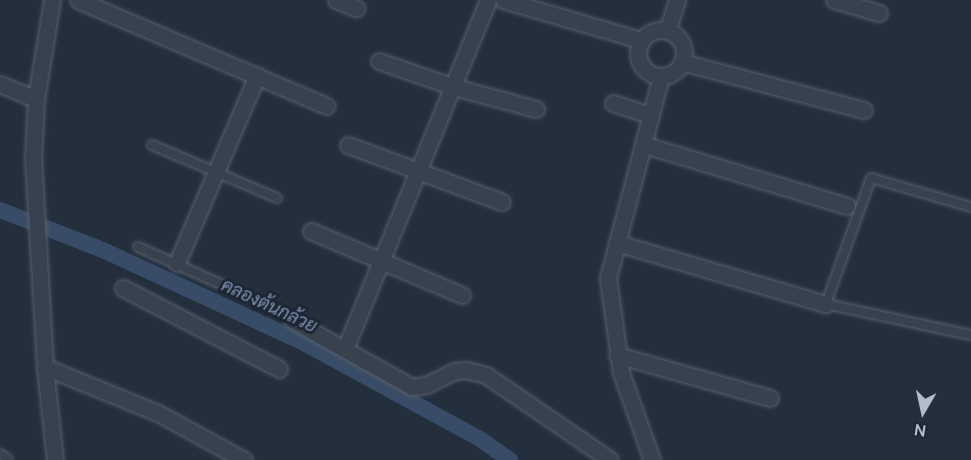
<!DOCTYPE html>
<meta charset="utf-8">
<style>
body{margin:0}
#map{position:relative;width:971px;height:460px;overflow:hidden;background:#242f3e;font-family:"DM Sans",Sarabun,sans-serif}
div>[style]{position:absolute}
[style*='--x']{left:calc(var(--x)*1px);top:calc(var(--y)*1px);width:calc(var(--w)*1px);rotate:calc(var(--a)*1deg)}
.canal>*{height:16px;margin:-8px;padding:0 8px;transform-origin:8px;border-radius:8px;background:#394c67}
.roads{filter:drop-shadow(0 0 2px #565f6c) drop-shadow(0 0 2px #565f6c)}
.service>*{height:8px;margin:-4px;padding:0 4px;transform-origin:4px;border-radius:4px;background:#38414e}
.minor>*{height:15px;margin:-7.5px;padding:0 7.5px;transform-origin:7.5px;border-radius:7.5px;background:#38414e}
.minor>.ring{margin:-7.5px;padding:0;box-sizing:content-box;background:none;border:15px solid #38414e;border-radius:50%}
span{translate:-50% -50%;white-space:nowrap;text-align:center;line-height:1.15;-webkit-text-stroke:6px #1d2633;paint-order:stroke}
.water-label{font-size:18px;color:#7c92b1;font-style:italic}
.north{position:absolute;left:893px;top:382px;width:60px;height:60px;-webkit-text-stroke:4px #1d2633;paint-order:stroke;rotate:189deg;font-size:16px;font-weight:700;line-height:24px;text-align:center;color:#b4bcc9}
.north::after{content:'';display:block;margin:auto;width:21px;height:27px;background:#b4bcc9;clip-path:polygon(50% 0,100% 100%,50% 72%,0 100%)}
</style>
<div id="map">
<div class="canal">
<i style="--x:0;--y:210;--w:113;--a:21.3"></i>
<i style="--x:105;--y:251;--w:219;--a:24.8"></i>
<i style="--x:304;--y:343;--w:200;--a:28.6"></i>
<i style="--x:480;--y:439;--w:37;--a:35"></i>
</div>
<div class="roads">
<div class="service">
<i style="--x:152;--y:145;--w:136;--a:23"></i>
<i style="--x:971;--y:207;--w:104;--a:-163.8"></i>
<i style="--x:871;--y:178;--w:134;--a:109.7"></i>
<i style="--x:826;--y:304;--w:148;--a:12.1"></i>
<i style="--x:138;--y:247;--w:93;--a:24.1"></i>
<i style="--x:0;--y:454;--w:9;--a:32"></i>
</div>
<div class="minor">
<i style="--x:52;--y:0;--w:100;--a:99.2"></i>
<i style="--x:36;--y:99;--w:59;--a:92.9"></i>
<i style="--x:33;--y:158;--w:209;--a:86.7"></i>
<i style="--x:45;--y:367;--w:94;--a:83.9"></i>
<i style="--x:78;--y:0;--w:270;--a:23.1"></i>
<i style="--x:336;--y:0;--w:22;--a:22"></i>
<i style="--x:503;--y:0;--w:144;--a:16.2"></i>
<i style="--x:834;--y:0;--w:47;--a:16.1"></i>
<i class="ring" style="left:638px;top:30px;width:31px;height:31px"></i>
<i style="--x:667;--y:31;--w:33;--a:-72"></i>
<i style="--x:379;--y:61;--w:79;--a:19.1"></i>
<i style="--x:454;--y:87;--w:85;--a:15"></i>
<i style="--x:682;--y:62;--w:188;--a:14.8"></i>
<i style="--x:0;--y:84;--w:39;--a:23"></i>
<i style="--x:613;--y:103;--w:40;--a:18"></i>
<i style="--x:348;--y:145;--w:164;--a:20.3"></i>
<i style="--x:645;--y:145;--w:211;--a:16.8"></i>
<i style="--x:311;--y:231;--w:164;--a:23"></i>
<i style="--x:617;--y:243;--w:218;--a:16.3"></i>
<i style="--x:177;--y:263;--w:204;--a:-66.9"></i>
<i style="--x:123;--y:288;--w:176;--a:27.4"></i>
<i style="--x:292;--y:320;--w:137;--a:29.2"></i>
<i style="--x:412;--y:387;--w:14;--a:-8"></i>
<i style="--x:426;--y:385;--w:32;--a:-26"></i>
<i style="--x:455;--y:371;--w:11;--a:-5"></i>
<i style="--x:466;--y:370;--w:21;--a:14"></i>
<i style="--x:486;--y:375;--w:150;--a:34.4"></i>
<i style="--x:345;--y:349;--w:377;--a:-67.7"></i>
<i style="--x:617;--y:355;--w:159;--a:15.7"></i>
<i style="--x:45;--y:367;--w:122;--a:22.2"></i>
<i style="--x:158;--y:413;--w:98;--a:28.7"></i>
<i style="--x:652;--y:460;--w:92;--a:-109.6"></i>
<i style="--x:621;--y:373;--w:96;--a:-97.8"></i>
<i style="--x:608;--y:278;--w:209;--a:-75.3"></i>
</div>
</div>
<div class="water-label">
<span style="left:269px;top:306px;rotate:25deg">คลองต้นกล้วย</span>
</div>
<div class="north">N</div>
</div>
